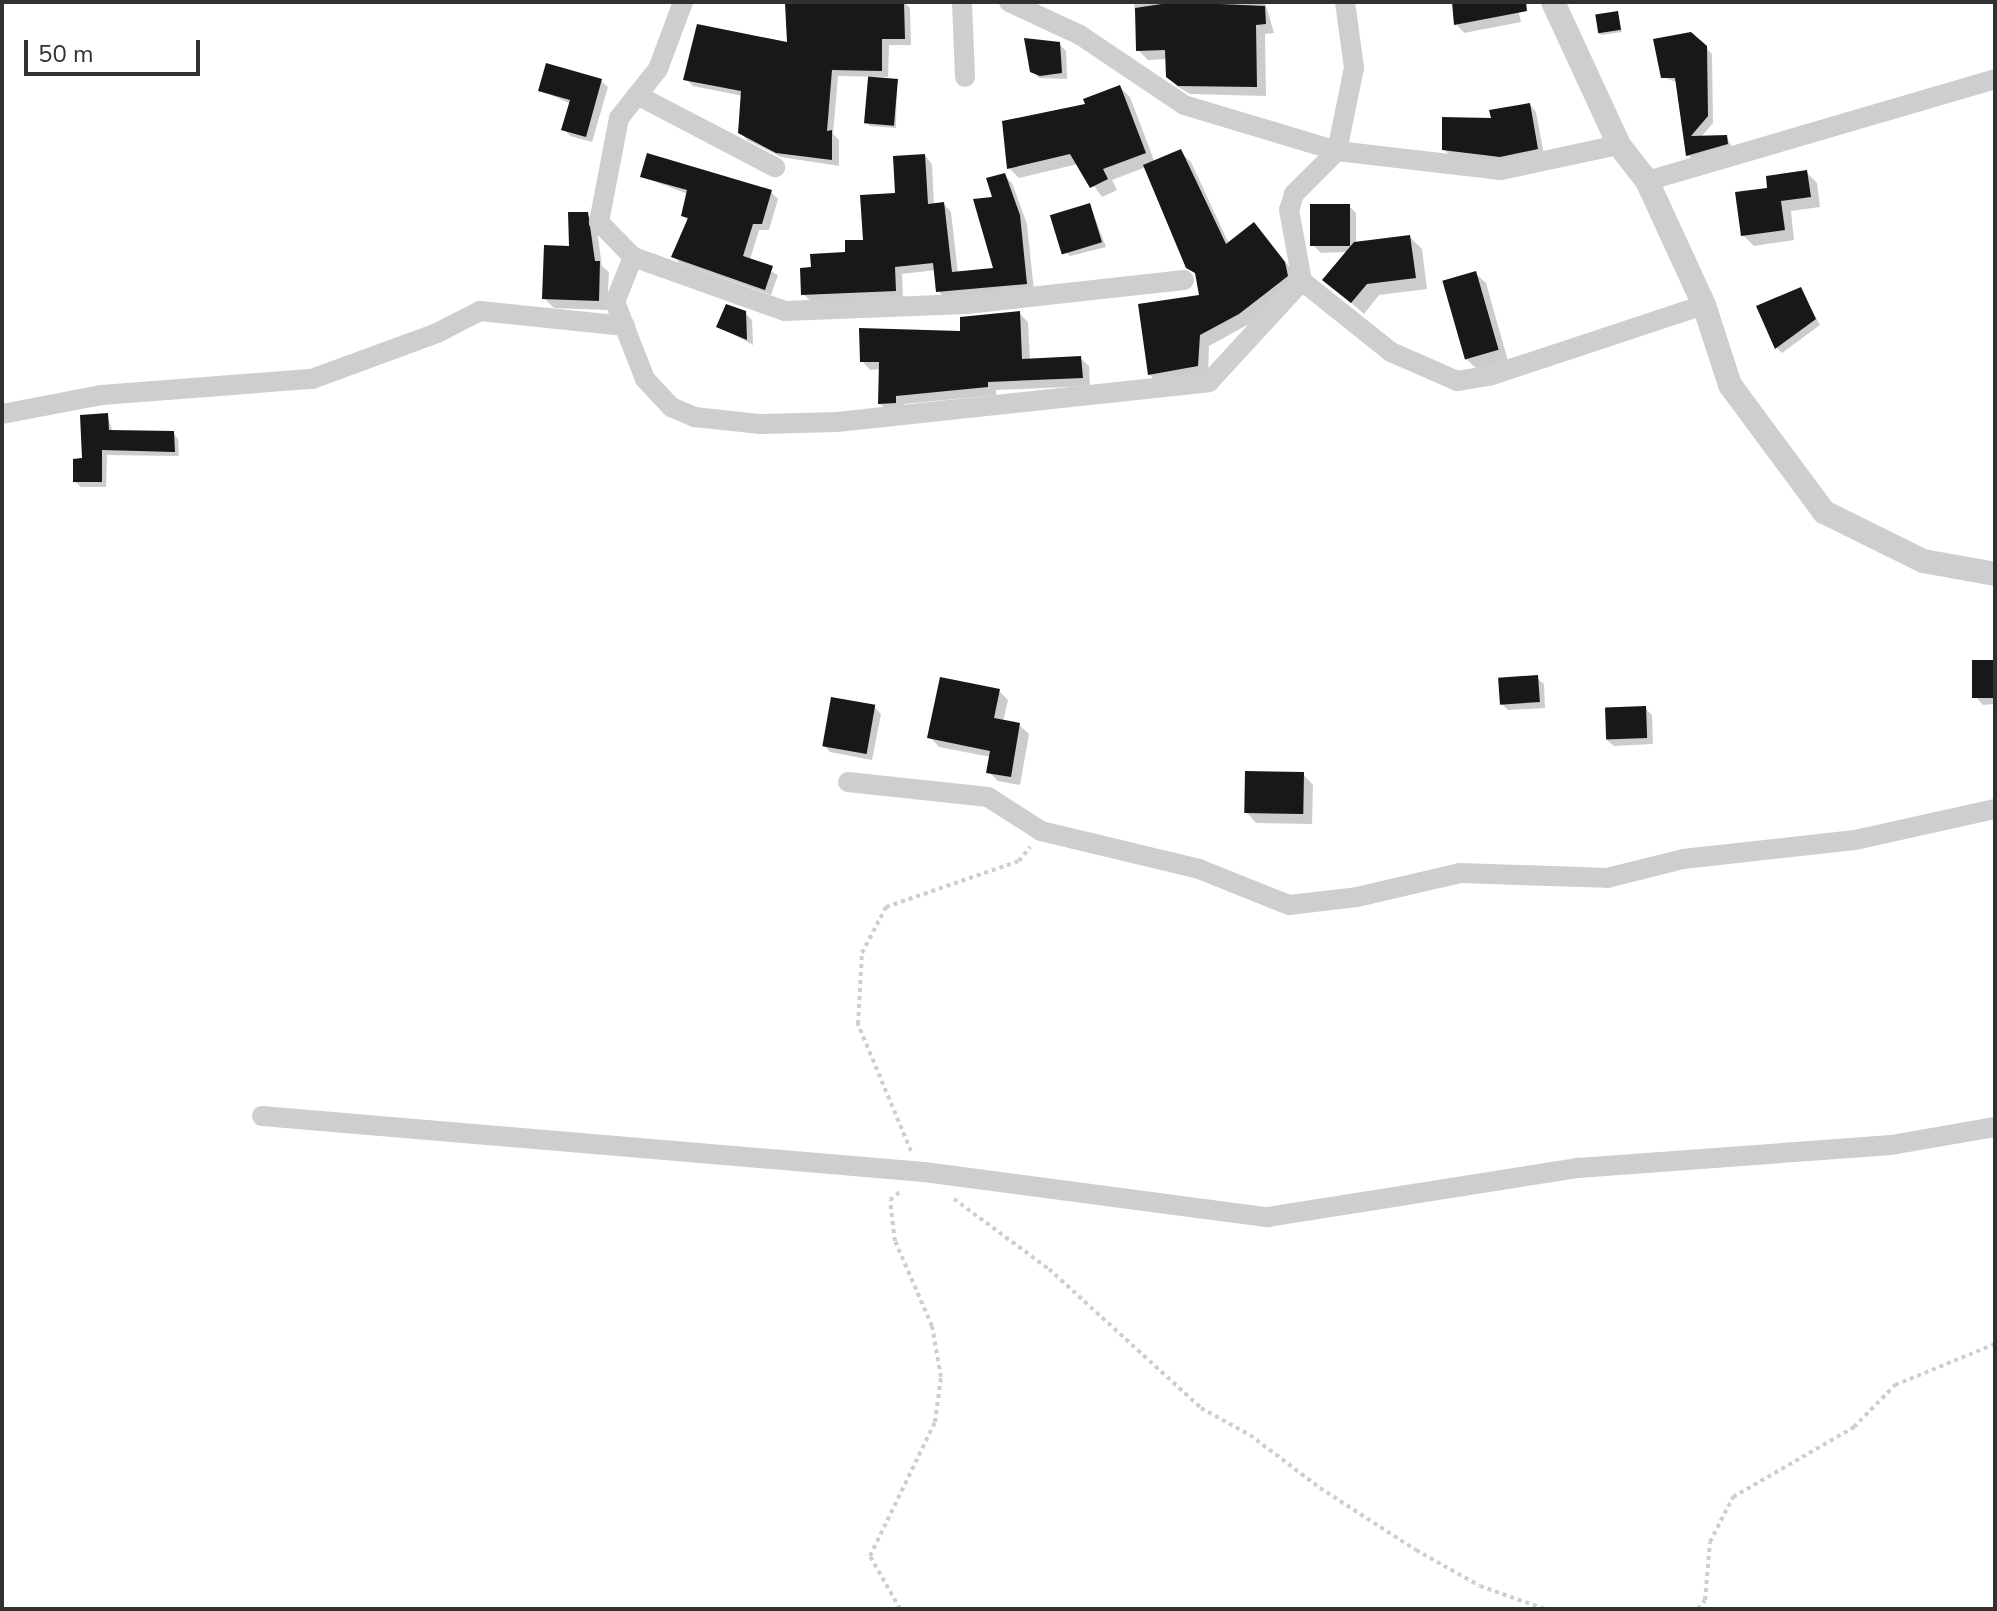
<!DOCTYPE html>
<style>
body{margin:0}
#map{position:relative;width:1997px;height:1611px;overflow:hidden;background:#fff;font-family:"Nunito Sans",sans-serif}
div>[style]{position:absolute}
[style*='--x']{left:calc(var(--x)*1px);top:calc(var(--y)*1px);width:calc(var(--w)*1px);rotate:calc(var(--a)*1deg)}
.shadow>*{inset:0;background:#0003}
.building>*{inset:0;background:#181818;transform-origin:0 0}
.path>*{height:4px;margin-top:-2px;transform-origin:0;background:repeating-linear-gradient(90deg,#cecece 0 4px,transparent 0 8px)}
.minor>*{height:20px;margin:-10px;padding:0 10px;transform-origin:10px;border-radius:10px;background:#cecece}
.tertiary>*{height:24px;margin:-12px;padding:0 12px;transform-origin:12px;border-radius:12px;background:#cecece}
span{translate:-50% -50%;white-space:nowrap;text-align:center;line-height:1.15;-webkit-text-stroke:8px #fff;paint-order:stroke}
.frame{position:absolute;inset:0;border:4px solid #313131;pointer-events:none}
.scale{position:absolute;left:24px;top:40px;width:176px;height:36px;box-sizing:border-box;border:4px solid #313131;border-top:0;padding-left:10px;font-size:24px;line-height:28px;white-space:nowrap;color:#313131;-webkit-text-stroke:6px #fff;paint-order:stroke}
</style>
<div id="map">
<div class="shadow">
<i style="clip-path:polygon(904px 2px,910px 8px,911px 45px,889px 45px,888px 77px,838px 76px,833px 134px,839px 140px,839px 166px,781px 157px,747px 140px,740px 132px,743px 96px,693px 86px,686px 79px,790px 45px,787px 5px)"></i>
<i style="clip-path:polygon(1134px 2px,1265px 2px,1274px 33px,1265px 34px,1266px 96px,1190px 94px,1178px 87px,1168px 76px,1167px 59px,1148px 60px,1138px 50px)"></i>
<i style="clip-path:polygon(1454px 2px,1516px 2px,1521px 22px,1464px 33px,1456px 24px)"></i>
<i style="clip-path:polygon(1618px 14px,1622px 32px,1601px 35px,1598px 32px)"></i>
<i style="clip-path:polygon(1059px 44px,1066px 51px,1067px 79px,1039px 78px,1032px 71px)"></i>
<i style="clip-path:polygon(1706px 48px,1712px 54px,1713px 123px,1701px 137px,1727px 137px,1733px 150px,1694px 161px,1688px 155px,1678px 83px,1663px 77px)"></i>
<i style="clip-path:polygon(601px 81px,608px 87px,592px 142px,570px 136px,564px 129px,571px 104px,540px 90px)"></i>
<i style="clip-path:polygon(897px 81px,896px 128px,870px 126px,867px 123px)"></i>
<i style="clip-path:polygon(1120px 87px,1130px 97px,1155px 163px,1180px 152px,1191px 162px,1229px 244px,1264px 235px,1295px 274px,1249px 324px,1209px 346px,1208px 376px,1160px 385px,1150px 375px,1201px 297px,1197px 276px,1188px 266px,1146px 167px,1112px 180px,1117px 190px,1102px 197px,1078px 164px,1019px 178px,1009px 168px,1088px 105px)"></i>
<i style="clip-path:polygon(1530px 105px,1536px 112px,1544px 155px,1508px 163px,1450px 156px,1444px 149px)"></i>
<i style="clip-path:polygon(925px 156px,932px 164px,934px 205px,944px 204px,951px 212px,958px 273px,995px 269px,995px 199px,1004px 175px,1012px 183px,1027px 224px,1034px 291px,946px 299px,938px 291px,936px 270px,902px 274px,903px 298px,811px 301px,803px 294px,813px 269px,865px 242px)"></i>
<i style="clip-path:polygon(1807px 173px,1817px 183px,1820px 207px,1791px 211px,1794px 240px,1754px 246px,1743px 235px,1769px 189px)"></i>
<i style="clip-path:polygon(643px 177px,771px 192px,778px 199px,769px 230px,759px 230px,750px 260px,778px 275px,771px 295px,680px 263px,673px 256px,688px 221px,683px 215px,688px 194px)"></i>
<i style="clip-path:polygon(1090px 205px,1106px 247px,1070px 256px,1065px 251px)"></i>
<i style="clip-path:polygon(1349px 206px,1356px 213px,1356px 244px,1410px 237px,1422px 249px,1427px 289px,1379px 295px,1364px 314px,1325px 280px,1348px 252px,1321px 253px,1314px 246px)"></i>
<i style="clip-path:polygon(587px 214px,596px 224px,602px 266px,609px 272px,607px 310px,554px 308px,544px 298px)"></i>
<i style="clip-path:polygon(1475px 273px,1486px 283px,1508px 361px,1477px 369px,1466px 359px)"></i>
<i style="clip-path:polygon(1800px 289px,1820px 325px,1782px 353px,1777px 348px)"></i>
<i style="clip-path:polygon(745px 313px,752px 320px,753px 345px,718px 326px)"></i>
<i style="clip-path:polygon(1019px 313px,1028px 322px,1030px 361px,1080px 358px,1089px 366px,1090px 386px,996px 390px,996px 395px,904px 404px,904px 410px,889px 412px,880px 404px,881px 369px,870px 370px,862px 361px)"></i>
<i style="clip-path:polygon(107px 415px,113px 432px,173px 433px,178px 439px,179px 456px,107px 455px,106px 487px,81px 487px,75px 482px)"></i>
<i style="clip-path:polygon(1995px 662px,1995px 704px,1983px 705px,1977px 698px)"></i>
<i style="clip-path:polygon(1537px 678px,1544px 684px,1545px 708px,1508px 710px,1501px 703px)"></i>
<i style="clip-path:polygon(999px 691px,1008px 700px,1003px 722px,1019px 725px,1029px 734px,1020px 785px,998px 781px,989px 772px,991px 757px,939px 747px,930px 737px)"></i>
<i style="clip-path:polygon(874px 707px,881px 714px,872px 760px,830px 752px,824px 745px)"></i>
<i style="clip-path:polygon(1645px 708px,1652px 715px,1653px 744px,1614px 746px,1607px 740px)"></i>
<i style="clip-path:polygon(1303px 774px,1313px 785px,1312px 824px,1256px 823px,1246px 812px)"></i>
</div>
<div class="building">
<i style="clip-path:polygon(904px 2px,905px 39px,882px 39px,882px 71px,832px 70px,827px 131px,832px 130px,832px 160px,776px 153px,738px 133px,741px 91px,683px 80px,697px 24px,787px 42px,785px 3px)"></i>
<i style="clip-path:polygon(1175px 2px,1265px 6px,1266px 24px,1256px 25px,1257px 87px,1178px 86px,1166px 77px,1165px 50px,1136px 51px,1135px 8px)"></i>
<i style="clip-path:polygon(1452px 2px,1526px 2px,1527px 11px,1454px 25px)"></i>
<i style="left:1618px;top:11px;width:19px;height:23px;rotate:81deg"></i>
<i style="clip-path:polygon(1691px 32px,1707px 46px,1708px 116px,1691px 136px,1727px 135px,1728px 144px,1686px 156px,1675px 78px,1661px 78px,1653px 39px)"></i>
<i style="clip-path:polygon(1024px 38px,1060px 42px,1062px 73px,1040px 76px,1030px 72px)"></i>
<i style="clip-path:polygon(546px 63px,602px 79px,586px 137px,561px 130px,570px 100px,538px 91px)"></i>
<i style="left:898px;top:79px;width:47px;height:30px;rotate:95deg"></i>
<i style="clip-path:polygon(1120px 85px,1146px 153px,1103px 169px,1108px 179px,1090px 188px,1070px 154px,1007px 169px,1002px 121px,1085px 104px,1083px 99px)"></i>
<i style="clip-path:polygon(1530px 103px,1538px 149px,1500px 157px,1442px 150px,1442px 117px,1491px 118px,1489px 110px)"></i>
<i style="clip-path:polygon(1181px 149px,1226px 244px,1254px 222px,1285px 262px,1288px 276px,1239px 314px,1200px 335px,1198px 366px,1148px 375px,1138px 304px,1199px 295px,1195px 273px,1186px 268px,1143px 165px)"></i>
<i style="clip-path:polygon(647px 153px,772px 190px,762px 224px,753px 224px,743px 256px,773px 266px,765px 290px,671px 257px,688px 218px,681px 216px,687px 190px,640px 177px)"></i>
<i style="clip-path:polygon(925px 154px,928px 204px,944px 202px,952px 272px,993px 268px,973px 199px,992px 197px,986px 178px,1005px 173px,1020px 215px,1027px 284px,936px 292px,933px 263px,895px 267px,896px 291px,801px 295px,800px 268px,811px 267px,810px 254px,845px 252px,845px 240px,863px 240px,860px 195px,895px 193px,893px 156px)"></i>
<i style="clip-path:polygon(1807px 170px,1811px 197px,1781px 201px,1785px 230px,1741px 236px,1735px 192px,1767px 188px,1766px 176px)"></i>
<i style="left:1090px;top:203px;width:41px;height:42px;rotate:73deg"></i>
<i style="left:1350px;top:204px;width:42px;height:40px;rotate:90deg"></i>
<i style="clip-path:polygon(568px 212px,588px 212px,595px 261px,600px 261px,599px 301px,542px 299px,544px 245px,569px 246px)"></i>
<i style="clip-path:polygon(1410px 235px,1416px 278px,1367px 284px,1351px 303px,1322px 280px,1354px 242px)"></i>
<i style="left:1476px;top:271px;width:82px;height:35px;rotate:74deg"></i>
<i style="clip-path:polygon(1801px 287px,1816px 319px,1775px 349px,1756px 306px)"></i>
<i style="clip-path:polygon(726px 304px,746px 311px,747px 340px,716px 327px)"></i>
<i style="clip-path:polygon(1020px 311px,1022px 359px,1081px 356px,1083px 378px,988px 382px,988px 387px,896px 396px,896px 403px,878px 404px,879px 362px,860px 362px,859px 328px,960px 331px,960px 317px)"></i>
<i style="clip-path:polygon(108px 413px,109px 430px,174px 431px,175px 452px,102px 450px,102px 482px,73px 482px,73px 459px,82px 458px,80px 415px)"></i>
<i style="left:1995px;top:660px;width:38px;height:23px;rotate:90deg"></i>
<i style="left:1538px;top:675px;width:27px;height:40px;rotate:86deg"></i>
<i style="clip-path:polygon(940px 677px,1000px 689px,994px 718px,1020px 723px,1011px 777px,986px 773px,990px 751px,927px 738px)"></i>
<i style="left:831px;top:697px;width:45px;height:50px;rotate:10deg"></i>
<i style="left:1646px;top:706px;width:32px;height:41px;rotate:88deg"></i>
<i style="left:1245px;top:771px;width:59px;height:42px;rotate:1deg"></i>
</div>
<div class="path">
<i style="--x:911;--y:1151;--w:138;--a:-112.7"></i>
<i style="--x:858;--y:1024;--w:71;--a:-86.8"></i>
<i style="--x:862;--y:953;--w:52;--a:-62.4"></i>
<i style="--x:886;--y:907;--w:141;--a:-19.1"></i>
<i style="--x:1019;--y:861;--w:18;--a:-52"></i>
<i style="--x:954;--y:1199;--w:118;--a:36.4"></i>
<i style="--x:1049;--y:1269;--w:206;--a:42.4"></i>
<i style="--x:1201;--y:1408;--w:56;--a:28.9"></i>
<i style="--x:1250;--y:1435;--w:88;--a:37.1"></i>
<i style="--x:1320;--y:1488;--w:114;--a:32.9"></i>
<i style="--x:1416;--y:1550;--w:73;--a:29.4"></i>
<i style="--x:1480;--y:1586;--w:69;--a:19.5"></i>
<i style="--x:900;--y:1609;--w:61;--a:-119.5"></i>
<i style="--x:870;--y:1556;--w:149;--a:-64.1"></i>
<i style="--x:935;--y:1422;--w:45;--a:-82.4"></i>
<i style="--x:941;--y:1377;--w:52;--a:-100"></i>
<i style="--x:932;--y:1326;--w:93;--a:-113.5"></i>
<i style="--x:895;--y:1241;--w:41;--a:-97"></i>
<i style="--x:890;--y:1200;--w:13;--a:-39"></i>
<i style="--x:1698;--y:1609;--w:11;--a:-52"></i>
<i style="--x:1705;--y:1600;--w:58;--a:-85.1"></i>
<i style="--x:1710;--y:1542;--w:51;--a:-62.9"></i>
<i style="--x:1733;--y:1497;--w:140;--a:-30"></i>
<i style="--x:1854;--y:1427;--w:59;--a:-45.7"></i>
<i style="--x:1895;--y:1385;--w:108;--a:-22.3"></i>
</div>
<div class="minor">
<i style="--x:962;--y:2;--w:75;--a:87.7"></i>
<i style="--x:1009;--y:2;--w:78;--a:24.9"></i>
<i style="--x:1080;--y:35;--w:125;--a:33.9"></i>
<i style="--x:1184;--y:105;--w:160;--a:16.7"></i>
<i style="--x:1337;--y:151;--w:165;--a:6.6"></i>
<i style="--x:1501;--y:170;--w:121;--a:-12"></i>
<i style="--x:1345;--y:2;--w:67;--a:82.2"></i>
<i style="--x:1354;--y:68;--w:85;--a:101.6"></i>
<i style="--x:1337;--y:151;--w:61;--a:135"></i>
<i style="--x:1294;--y:194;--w:17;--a:107"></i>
<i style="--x:1289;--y:210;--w:72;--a:79.6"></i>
<i style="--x:1302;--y:281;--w:114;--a:38.6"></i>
<i style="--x:1391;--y:352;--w:72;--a:23.7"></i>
<i style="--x:1457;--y:381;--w:32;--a:-9"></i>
<i style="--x:1489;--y:376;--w:226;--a:-18.3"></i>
<i style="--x:637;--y:95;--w:156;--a:27.6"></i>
<i style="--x:1647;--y:181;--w:363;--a:-16.3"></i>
<i style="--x:633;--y:257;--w:49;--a:-134.2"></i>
<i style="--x:599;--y:222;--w:106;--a:-79.1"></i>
<i style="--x:619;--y:118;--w:63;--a:-51.5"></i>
<i style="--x:658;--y:69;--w:72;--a:-69.5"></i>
<i style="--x:1184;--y:280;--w:219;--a:173.7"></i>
<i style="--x:966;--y:304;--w:181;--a:177.8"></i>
<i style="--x:785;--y:311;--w:161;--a:-160.4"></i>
<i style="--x:633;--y:257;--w:48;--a:111.8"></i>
<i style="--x:615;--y:302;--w:83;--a:68.7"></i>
<i style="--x:645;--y:379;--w:38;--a:47"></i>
<i style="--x:671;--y:407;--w:25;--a:23"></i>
<i style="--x:694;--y:417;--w:65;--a:6.1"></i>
<i style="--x:759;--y:424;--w:78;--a:-1.5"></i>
<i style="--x:837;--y:422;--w:374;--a:-6.1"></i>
<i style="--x:1209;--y:382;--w:137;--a:-47.4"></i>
<i style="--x:2;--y:414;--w:102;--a:-10.8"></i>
<i style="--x:102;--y:395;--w:211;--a:-4.4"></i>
<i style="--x:312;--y:379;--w:133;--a:-20.2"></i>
<i style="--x:437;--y:333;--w:48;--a:-27.1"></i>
<i style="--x:480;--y:311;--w:146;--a:5.9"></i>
<i style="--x:848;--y:782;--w:141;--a:6.1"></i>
<i style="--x:988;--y:797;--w:63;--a:32.7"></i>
<i style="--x:1041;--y:831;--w:163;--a:13.5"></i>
<i style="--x:1199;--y:869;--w:97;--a:21.8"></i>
<i style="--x:1289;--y:905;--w:68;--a:-6.7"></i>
<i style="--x:1357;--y:897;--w:106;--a:-13.1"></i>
<i style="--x:1460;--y:873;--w:147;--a:1.9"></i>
<i style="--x:1607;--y:878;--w:78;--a:-14"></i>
<i style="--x:1683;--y:859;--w:173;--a:-6.3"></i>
<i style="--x:1855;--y:840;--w:143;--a:-12.5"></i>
<i style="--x:262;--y:1116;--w:664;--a:4.84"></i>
<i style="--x:924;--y:1172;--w:347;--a:7.5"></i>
<i style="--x:1268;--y:1217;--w:314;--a:-9"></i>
<i style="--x:1578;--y:1168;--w:314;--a:-4.2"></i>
<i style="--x:1891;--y:1145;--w:106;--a:-9.8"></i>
</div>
<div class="tertiary">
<i style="--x:1553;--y:2;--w:157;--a:65.2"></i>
<i style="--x:1619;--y:145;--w:46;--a:52.1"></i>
<i style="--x:1647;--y:181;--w:136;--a:65.3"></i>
<i style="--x:1704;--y:305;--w:84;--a:72"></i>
<i style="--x:1730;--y:385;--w:158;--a:53.5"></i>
<i style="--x:1824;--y:512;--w:110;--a:26.3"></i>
<i style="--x:1923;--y:561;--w:73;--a:10.2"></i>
</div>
<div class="frame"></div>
<div class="scale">50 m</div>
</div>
